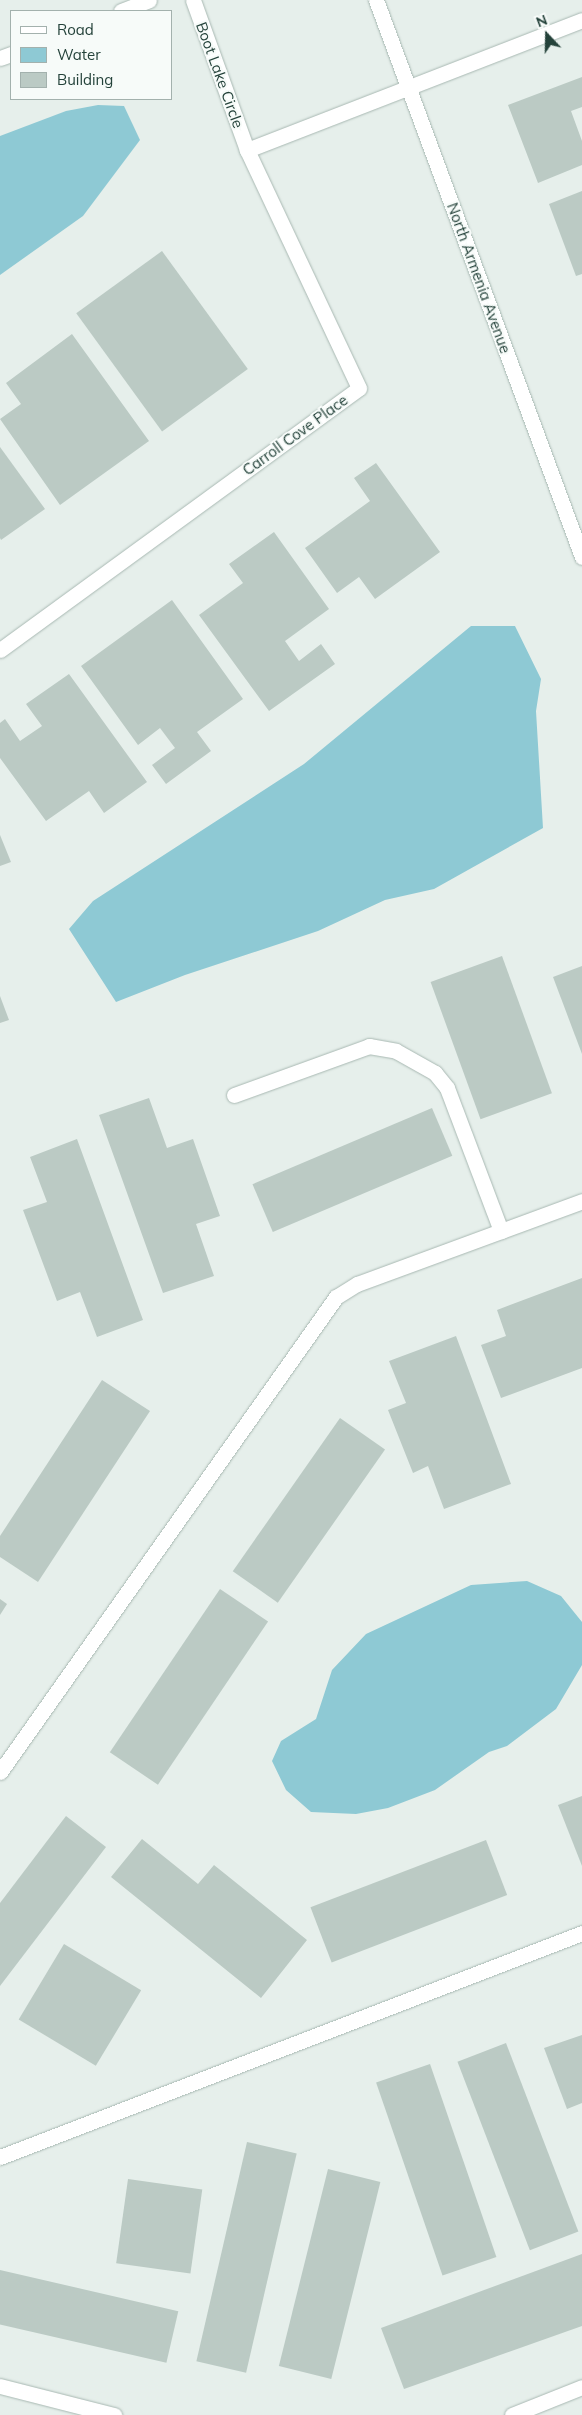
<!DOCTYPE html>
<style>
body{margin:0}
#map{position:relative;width:582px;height:2415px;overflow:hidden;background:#e6efeb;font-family:Mulish,sans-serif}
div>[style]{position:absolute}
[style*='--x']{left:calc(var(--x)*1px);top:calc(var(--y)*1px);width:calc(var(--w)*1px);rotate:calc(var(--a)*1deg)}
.water>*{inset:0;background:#8ec9d4}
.building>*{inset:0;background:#bbcac4;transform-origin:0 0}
.roads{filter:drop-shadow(0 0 1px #a8b8b2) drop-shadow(0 0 1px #a8b8b2)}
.lane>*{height:15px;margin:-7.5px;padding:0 7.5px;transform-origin:7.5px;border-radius:7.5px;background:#fff}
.street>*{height:15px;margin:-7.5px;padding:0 7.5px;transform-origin:7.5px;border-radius:7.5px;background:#fff}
.secondary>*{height:15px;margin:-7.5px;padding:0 7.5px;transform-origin:7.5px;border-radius:7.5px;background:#fff}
span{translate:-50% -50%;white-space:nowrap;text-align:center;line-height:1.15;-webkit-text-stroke:4px #f7fbf9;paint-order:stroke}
.street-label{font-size:15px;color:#24423a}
.legend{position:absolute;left:10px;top:10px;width:162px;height:90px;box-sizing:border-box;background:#f7fbf9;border:1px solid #a3b1ad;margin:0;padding:6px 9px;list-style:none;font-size:15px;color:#24423a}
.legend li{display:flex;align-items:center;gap:10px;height:25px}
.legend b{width:25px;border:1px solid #a3b1ad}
.north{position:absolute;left:522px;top:10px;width:50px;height:50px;-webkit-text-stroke:4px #f7fbf9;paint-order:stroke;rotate:339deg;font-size:14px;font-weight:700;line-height:20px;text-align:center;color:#24423a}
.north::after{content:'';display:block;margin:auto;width:18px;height:22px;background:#24423a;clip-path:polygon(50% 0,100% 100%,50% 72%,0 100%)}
</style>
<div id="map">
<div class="water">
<i style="clip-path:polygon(98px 105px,124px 106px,140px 140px,83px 216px,0 275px,0 136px,66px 111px)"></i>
<i style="clip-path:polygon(471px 626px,515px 626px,541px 679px,536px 711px,543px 828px,434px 889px,385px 900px,318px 931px,185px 975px,116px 1002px,69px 929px,93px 901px,304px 764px)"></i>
<i style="clip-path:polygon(527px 1581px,561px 1596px,582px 1622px,582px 1665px,556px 1709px,507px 1746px,489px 1752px,435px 1790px,388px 1808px,356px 1814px,311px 1812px,286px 1790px,272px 1761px,281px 1741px,316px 1719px,332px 1670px,366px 1634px,471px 1585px)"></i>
</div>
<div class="building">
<i style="clip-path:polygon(582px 77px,582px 107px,571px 111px,582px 141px,582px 165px,538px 183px,508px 105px)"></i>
<i style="clip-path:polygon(582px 191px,582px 274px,576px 276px,549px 204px)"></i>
<i style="left:162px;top:251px;width:146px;height:106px;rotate:54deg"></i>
<i style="clip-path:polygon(72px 334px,149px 441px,60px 505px,0 419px,21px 404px,6px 383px)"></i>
<i style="clip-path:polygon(0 447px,45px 509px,1px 540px,0 538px)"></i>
<i style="clip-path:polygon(376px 463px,440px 552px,375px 599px,359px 577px,337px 593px,305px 548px,370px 501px,354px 478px)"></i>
<i style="clip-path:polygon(274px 532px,329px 609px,285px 641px,299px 661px,321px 644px,335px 664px,269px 711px,199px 615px,243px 583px,229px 564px)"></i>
<i style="clip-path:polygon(172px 600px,243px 699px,197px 732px,211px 751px,166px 784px,152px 765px,175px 748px,160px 728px,138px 745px,81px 666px)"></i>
<i style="clip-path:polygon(69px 674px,147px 782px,104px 813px,89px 791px,46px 821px,0 758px,0 723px,5px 719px,20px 741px,42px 726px,26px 704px)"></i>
<i style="clip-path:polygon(0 835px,11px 862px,0 866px)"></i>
<i style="left:502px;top:956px;width:146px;height:76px;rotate:70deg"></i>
<i style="clip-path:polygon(582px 966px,582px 1054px,553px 977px)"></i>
<i style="clip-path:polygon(0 996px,9px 1020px,0 1023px)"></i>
<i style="clip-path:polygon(149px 1098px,167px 1148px,193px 1139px,220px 1216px,196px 1224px,214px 1276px,163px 1293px,99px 1115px)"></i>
<i style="left:432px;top:1108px;width:52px;height:195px;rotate:67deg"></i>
<i style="clip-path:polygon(77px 1139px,143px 1320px,97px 1337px,80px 1292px,57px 1301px,23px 1210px,47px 1202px,30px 1157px)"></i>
<i style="clip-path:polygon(582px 1278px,582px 1368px,501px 1398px,481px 1345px,506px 1336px,497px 1310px)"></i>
<i style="clip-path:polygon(456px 1336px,511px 1484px,444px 1509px,428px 1466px,413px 1473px,388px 1410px,406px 1403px,389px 1361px)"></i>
<i style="clip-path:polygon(102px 1380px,150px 1411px,38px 1582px,0 1557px,0 1536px)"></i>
<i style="left:340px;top:1418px;width:55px;height:187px;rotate:35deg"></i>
<i style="left:220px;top:1589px;width:58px;height:197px;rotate:34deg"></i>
<i style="clip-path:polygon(0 1599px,7px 1604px,0 1615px)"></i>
<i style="clip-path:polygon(582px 1796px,582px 1866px,558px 1805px)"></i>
<i style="clip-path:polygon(66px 1816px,106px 1847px,0 1986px,0 1903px)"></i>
<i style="clip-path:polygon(142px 1839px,198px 1884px,214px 1865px,307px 1940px,261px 1998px,111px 1877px)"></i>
<i style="left:486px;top:1840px;width:59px;height:188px;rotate:69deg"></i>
<i style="left:64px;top:1944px;width:90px;height:88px;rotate:31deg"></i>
<i style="clip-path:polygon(582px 2035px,582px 2103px,567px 2109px,544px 2048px)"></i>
<i style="left:506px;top:2043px;width:202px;height:52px;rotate:69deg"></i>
<i style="left:430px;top:2064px;width:204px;height:57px;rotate:71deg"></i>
<i style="left:247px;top:2142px;width:51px;height:225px;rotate:13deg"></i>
<i style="left:328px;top:2169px;width:54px;height:203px;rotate:14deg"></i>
<i style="left:128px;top:2179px;width:75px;height:85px;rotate:8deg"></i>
<i style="clip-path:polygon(582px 2254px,582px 2326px,404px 2389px,381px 2328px)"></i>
<i style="left:0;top:2270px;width:183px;height:53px;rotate:13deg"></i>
</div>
<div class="roads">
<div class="lane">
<i style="--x:234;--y:1095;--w:144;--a:-19.9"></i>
<i style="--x:369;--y:1046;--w:27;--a:10"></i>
<i style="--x:396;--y:1051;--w:45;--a:29.4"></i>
<i style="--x:435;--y:1073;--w:19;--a:51"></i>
<i style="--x:447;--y:1088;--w:153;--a:69.3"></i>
<i style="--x:0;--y:1772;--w:582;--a:-54.73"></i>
<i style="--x:336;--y:1297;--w:25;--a:-32"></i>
<i style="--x:357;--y:1284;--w:240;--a:-20.2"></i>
<i style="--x:0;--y:2157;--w:624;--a:-21.05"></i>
<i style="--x:0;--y:2386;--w:118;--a:14.3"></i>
<i style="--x:512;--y:2415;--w:75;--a:-21.8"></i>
</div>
<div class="street">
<i style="--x:121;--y:11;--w:30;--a:-21"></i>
<i style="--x:0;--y:58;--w:12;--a:-20"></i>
<i style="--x:247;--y:150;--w:359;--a:-21.2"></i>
<i style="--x:0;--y:650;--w:444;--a:-36.1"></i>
<i style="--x:359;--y:388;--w:263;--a:-115.2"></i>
<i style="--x:247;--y:150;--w:159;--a:-109.8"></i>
</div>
<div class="secondary">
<i style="--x:376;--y:0;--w:594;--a:69.7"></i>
</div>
</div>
<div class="street-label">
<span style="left:220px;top:75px;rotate:70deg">Boot Lake Circle</span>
<span style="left:479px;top:278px;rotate:70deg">North Armenia Avenue</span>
<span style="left:295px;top:435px;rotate:-36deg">Carroll Cove Place</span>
</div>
<ul class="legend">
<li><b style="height:6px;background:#fff"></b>Road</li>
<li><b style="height:14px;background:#8ec9d4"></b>Water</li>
<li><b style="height:14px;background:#bbcac4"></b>Building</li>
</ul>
<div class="north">N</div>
</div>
